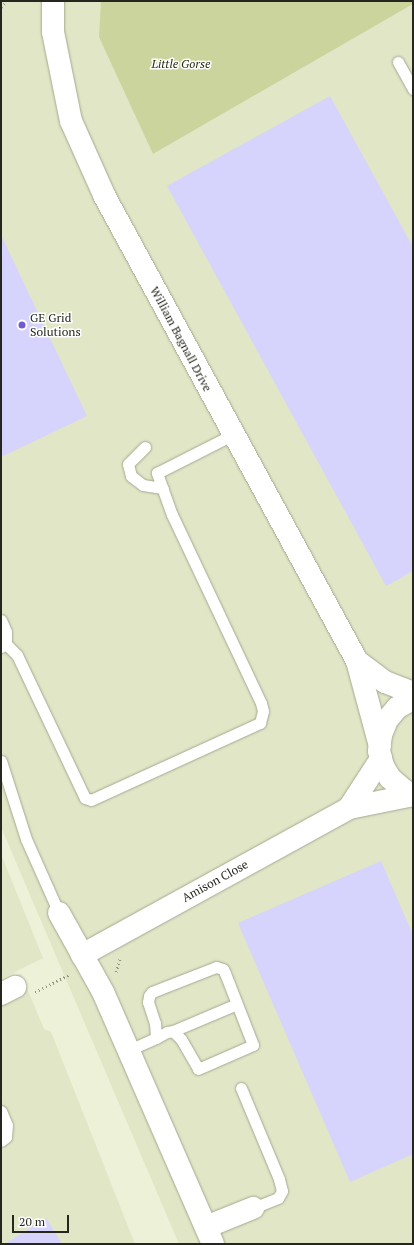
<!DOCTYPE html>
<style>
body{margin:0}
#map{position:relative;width:414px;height:1245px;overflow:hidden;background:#edf1d7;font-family:"PT Serif",serif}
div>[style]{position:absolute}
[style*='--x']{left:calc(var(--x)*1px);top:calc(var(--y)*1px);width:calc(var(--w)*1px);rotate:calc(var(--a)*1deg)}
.built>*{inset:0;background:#e0e6c6}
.green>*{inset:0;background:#cbd49d}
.building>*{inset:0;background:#d6d3fc}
.path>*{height:2.5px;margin-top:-1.25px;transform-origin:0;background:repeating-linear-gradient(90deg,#939684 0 1px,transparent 0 4px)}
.roads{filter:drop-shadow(0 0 1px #a5a991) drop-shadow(0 0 1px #a5a991)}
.lane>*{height:11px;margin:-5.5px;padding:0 5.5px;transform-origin:5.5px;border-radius:5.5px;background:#fff}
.street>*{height:22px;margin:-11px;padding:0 11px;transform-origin:11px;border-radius:11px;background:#fff}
.dots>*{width:11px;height:11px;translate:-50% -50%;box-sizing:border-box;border:2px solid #fff;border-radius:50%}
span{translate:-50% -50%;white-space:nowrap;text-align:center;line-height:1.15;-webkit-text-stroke:3px #fff;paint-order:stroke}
.park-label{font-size:12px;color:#2a2e0f;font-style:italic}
.poi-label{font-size:12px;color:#25261d}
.left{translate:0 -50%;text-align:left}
.street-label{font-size:12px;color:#25261d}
.frame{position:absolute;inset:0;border:2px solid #25261d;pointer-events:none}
.scale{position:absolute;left:12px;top:1215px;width:57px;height:18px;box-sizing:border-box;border:2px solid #25261d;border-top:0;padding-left:5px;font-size:12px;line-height:14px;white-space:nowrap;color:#25261d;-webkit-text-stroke:3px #fff;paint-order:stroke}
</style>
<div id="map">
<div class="built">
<i style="clip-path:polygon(1px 1px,101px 1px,153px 154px,413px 4px,413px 1244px,179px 1244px,1px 827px)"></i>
<i style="clip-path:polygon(1px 854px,43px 958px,1px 979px)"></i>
<i style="clip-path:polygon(21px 974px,44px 1029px,51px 1032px,135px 1244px,1px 1244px,1px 984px)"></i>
</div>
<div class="green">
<i style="clip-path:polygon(101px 1px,413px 1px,413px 4px,153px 154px,99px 37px)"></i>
</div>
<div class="building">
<i style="clip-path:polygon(330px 96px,413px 247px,413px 571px,386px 586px,167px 186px)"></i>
<i style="clip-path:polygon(1px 235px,87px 416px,1px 457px)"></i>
<i style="clip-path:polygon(381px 861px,413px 935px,413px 1154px,350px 1182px,238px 923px)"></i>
<i style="clip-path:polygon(46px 1218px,62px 1244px,5px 1244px)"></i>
</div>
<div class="path">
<i style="--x:1;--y:7;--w:8;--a:-45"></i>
<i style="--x:116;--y:972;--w:15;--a:-74"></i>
<i style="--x:35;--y:992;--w:39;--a:-27"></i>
</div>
<div class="roads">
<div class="lane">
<i style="--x:398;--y:62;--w:31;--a:61"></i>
<i style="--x:145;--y:447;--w:24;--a:135"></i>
<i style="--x:128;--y:464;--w:12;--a:76"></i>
<i style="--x:131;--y:476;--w:15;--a:37"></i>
<i style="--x:143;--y:485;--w:20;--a:9"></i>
<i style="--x:1;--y:620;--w:13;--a:67"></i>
<i style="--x:6;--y:632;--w:12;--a:90"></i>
<i style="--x:1;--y:647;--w:6;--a:-31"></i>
<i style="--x:6;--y:644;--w:16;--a:45"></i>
<i style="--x:17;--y:655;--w:158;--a:64.6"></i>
<i style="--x:85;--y:798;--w:6;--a:18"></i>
<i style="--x:91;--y:800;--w:186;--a:-24.5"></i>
<i style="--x:260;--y:723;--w:12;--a:-76"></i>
<i style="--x:263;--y:711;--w:8;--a:-104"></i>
<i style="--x:261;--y:703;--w:208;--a:-115.3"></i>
<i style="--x:172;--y:515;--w:45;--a:-109.7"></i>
<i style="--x:157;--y:473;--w:84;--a:-26.9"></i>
<i style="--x:1;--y:761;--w:82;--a:72.2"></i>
<i style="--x:26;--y:839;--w:81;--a:66"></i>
<i style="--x:173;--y:1031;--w:69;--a:-22.9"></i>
<i style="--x:129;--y:1050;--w:30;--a:-24"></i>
<i style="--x:156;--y:1038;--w:13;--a:-29"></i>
<i style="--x:167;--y:1032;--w:6;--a:-9"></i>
<i style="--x:173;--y:1031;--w:11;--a:45"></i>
<i style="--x:181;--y:1039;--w:34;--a:60"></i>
<i style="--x:198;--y:1069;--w:60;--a:-23.6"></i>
<i style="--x:253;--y:1045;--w:77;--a:-111.3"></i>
<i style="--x:225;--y:973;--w:4;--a:-117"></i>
<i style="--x:223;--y:969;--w:7;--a:-164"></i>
<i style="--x:216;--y:967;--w:69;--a:158.7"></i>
<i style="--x:152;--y:992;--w:5;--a:127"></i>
<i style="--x:149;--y:996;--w:6;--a:99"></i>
<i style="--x:148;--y:1002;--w:22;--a:72"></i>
<i style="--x:155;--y:1023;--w:15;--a:86"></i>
<i style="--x:241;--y:1088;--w:99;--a:67.3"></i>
<i style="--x:279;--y:1179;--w:12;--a:76"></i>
<i style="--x:282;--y:1191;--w:8;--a:120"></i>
<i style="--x:278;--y:1198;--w:27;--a:158"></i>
<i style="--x:1;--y:1111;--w:15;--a:67"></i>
<i style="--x:7;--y:1125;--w:12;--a:95"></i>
<i style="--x:6;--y:1137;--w:6;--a:141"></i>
</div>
<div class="street">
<i style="--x:53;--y:1;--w:31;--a:90"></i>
<i style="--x:53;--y:32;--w:91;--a:78.6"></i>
<i style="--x:71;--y:121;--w:83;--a:65.9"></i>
<i style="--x:105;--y:197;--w:528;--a:61.49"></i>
<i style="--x:357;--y:661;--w:88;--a:74.9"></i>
<i style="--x:357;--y:661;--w:35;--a:37"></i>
<i style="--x:385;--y:682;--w:30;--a:21"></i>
<i style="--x:413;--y:699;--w:18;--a:151"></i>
<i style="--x:397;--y:708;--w:16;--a:130"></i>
<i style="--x:387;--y:720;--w:16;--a:112"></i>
<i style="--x:381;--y:735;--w:16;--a:97"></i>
<i style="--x:379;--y:751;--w:16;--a:75"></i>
<i style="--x:383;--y:766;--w:14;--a:60"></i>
<i style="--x:390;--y:778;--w:20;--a:41"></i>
<i style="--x:405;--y:791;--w:9;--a:21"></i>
<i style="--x:349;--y:808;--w:59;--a:-56.9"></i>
<i style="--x:59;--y:913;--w:90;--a:60.9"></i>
<i style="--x:103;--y:992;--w:275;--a:66.4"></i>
<i style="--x:82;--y:955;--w:305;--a:-28.8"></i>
<i style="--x:349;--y:808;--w:65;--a:-11.5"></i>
<i style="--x:1;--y:994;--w:16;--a:-27"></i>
<i style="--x:206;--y:1227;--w:51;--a:-22"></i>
</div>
</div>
<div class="dots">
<i style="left:22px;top:325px;background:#725ad4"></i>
</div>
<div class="park-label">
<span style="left:181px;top:64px">Little Gorse</span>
</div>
<div class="poi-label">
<span class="left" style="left:30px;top:325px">GE Grid<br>Solutions</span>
</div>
<div class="street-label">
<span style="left:181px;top:339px;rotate:62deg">William Bagnall Drive</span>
<span style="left:215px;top:881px;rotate:-29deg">Amison Close</span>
</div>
<div class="frame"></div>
<div class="scale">20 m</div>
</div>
